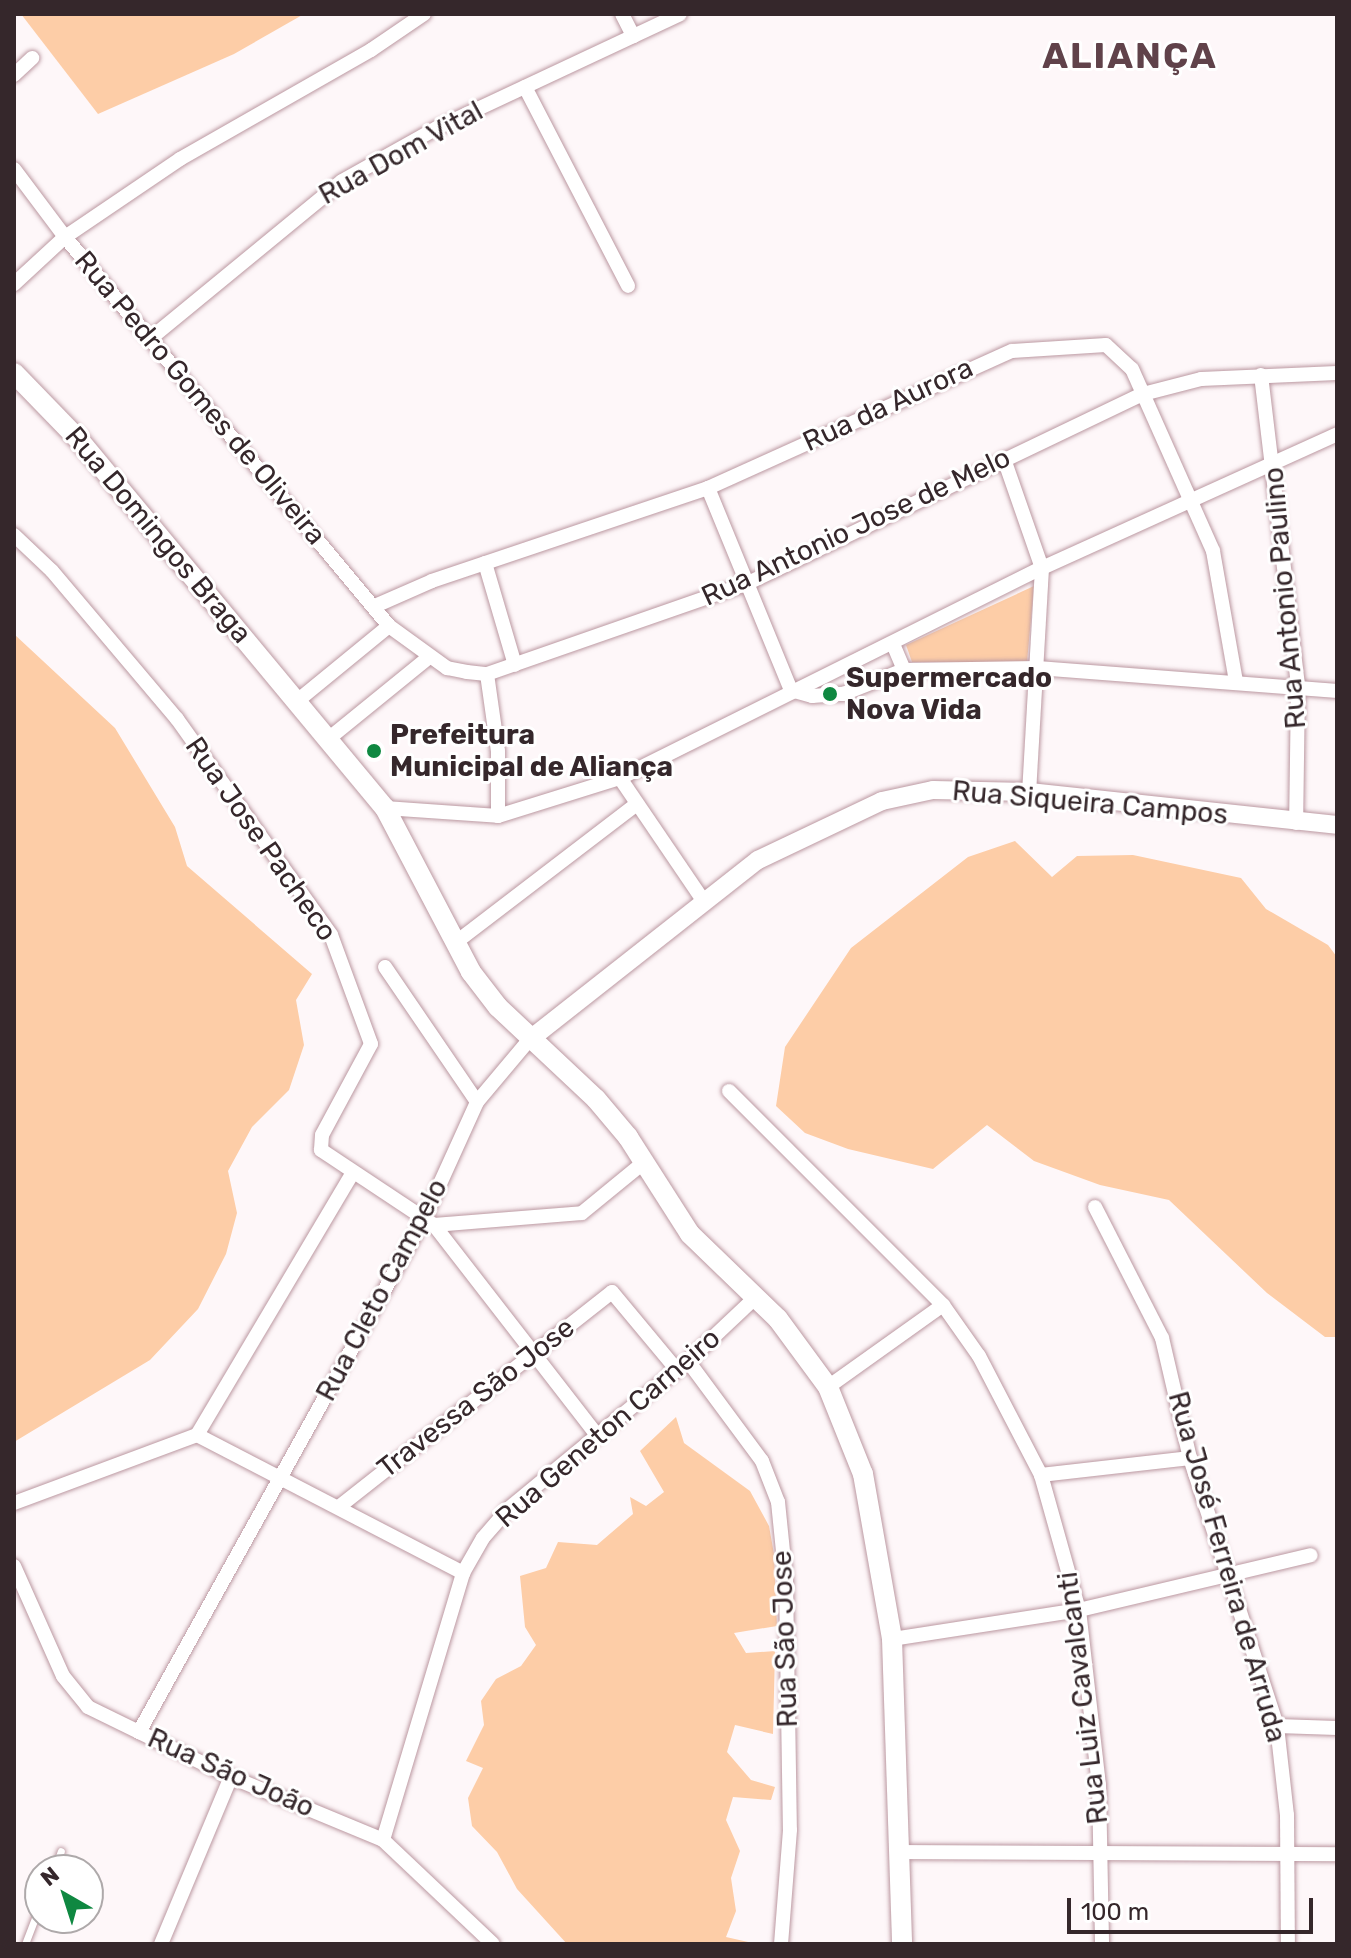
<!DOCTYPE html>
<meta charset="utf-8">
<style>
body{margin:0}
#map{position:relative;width:1351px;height:1958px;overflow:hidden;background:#fef7f9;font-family:Rubik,sans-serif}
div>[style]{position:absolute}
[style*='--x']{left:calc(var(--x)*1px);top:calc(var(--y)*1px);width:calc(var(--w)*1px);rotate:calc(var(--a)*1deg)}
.green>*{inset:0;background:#fdcda7}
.roads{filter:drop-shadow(0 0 2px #bb98a1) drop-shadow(0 0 2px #bb98a1)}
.service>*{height:7px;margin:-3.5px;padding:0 3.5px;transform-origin:3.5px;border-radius:3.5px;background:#fff}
.minor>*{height:14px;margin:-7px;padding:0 7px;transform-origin:7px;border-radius:7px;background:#fff}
.tertiary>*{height:18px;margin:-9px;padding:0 9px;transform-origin:9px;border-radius:9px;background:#fff}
.secondary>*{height:20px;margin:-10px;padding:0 10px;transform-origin:10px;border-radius:10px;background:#fff}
.dots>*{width:22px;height:22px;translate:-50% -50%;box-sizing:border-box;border:4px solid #fff;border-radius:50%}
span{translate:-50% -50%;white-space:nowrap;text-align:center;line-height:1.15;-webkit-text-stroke:6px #fff;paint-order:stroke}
.street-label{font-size:28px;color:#35272b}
.poi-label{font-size:28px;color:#35272b;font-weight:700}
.left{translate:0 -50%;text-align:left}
.district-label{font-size:36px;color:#60424a;font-weight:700;letter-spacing:2px}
.frame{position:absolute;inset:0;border:16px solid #35272b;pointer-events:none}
.north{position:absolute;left:24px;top:1854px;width:80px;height:80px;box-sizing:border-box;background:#fff;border:2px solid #aea9aa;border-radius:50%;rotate:321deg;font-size:22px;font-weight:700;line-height:32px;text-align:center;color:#35272b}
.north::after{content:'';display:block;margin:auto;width:28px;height:36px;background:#0f8841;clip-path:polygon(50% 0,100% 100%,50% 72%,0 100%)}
.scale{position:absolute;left:1067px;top:1898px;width:246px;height:36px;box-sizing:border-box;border:4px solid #35272b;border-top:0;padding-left:10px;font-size:24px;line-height:28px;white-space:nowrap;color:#35272b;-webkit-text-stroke:6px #fff;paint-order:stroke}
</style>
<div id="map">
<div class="green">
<i style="clip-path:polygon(21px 14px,304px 14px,234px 54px,98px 114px)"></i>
<i style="clip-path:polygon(1034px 586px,1027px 662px,912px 662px,906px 645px)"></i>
<i style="clip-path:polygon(14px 634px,115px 728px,175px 827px,187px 866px,312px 974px,296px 1000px,304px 1045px,289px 1090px,252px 1127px,228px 1171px,237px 1213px,226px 1254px,198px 1309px,150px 1360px,14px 1442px)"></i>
<i style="clip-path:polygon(1015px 841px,1052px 877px,1077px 856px,1133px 855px,1241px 878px,1266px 909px,1328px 945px,1337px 957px,1337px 1337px,1325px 1337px,1267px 1293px,1169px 1200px,1100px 1185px,1034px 1161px,987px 1125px,933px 1169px,848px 1149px,805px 1133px,776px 1106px,785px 1047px,851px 948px,968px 857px)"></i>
<i style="clip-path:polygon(676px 1417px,684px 1443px,750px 1491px,769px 1526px,774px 1554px,777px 1626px,734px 1633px,746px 1653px,775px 1651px,773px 1734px,735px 1725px,727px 1752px,751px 1780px,775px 1787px,771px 1800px,733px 1797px,726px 1820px,740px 1851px,731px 1878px,736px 1911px,726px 1937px,757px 1944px,567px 1944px,517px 1889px,497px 1852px,472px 1826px,468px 1798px,483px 1768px,466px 1761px,484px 1725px,481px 1701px,496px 1679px,521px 1666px,536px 1645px,525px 1627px,520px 1576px,546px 1568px,558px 1542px,597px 1545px,633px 1514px,630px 1497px,646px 1506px,664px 1492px,640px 1451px)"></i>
</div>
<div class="roads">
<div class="service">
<i style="--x:54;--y:1870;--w:20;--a:-70"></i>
<i style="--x:25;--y:1944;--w:42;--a:-69"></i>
</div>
<div class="minor">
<i style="--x:622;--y:14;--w:25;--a:63"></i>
<i style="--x:14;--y:75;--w:25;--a:-43"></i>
<i style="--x:525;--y:87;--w:224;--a:62.6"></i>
<i style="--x:14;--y:169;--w:85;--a:53.1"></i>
<i style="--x:65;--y:237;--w:506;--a:50.21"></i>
<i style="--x:389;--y:626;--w:72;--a:35.9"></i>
<i style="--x:447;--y:668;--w:20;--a:11"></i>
<i style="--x:467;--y:672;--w:20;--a:6"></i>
<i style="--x:487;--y:674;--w:274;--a:-19.2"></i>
<i style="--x:746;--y:584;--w:440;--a:-25.6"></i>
<i style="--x:1143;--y:394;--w:60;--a:-14.5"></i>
<i style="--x:1201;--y:379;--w:136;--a:-2.5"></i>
<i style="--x:14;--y:284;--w:69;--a:-42.7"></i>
<i style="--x:65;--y:237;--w:139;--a:-34.1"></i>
<i style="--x:180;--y:159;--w:220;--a:-29.7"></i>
<i style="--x:371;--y:50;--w:64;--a:-34.2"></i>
<i style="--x:151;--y:338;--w:247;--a:-39.4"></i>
<i style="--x:342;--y:181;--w:109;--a:-29.2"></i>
<i style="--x:437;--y:128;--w:268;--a:-25.1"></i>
<i style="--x:1261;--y:375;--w:314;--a:83.2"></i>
<i style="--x:1298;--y:687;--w:136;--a:90.8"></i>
<i style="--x:1004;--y:459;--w:115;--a:70.8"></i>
<i style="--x:1042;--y:568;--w:224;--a:93.3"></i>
<i style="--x:708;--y:488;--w:218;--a:67.7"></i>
<i style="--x:791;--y:690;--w:22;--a:16"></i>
<i style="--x:812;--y:696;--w:31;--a:-4"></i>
<i style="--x:843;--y:694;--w:66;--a:-21.5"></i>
<i style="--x:14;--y:535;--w:52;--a:43.5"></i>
<i style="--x:52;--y:571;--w:194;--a:49.8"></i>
<i style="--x:177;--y:719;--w:265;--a:54.5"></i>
<i style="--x:331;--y:935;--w:116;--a:69.8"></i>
<i style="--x:371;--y:1044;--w:103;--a:118.3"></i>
<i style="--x:322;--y:1135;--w:15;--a:94"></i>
<i style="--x:321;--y:1150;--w:136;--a:33.6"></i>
<i style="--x:434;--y:1225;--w:264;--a:52.2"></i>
<i style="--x:485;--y:563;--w:106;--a:73.6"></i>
<i style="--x:375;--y:606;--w:62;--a:-23.7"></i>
<i style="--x:432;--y:581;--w:291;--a:-18.6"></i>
<i style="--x:708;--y:488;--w:333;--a:-24.3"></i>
<i style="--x:1012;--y:351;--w:94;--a:-3.7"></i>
<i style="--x:1106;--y:345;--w:35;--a:43"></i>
<i style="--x:1132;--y:369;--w:199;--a:66"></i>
<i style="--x:1213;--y:551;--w:133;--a:80"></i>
<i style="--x:893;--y:644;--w:28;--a:67"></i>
<i style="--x:904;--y:670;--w:134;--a:-0.9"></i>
<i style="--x:1038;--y:668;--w:300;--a:4.4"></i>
<i style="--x:487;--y:674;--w:78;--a:81.9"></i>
<i style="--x:498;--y:751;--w:65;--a:90"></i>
<i style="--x:296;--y:702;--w:120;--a:-39.3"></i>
<i style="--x:327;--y:740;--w:132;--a:-39.1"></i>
<i style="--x:620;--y:778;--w:148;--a:55.8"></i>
<i style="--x:385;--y:808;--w:113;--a:4"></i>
<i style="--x:498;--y:816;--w:128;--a:-17.3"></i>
<i style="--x:620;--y:778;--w:471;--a:-26.5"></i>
<i style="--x:1042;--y:568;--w:324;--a:-24.4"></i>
<i style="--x:455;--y:943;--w:229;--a:-37.4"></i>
<i style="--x:385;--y:967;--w:163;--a:55.7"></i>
<i style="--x:729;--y:1091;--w:303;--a:45"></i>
<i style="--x:943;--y:1305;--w:62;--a:54.8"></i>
<i style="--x:979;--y:1356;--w:134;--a:62.5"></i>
<i style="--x:1041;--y:1475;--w:140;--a:74.3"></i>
<i style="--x:1079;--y:1610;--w:176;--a:83.5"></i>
<i style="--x:1099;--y:1785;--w:159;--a:88.9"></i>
<i style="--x:1095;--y:1207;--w:147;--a:62.9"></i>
<i style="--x:1162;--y:1338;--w:123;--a:76.9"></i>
<i style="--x:1190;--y:1458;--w:282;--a:72"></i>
<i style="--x:1277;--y:1726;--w:90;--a:83.6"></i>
<i style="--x:1287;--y:1815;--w:129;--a:89.6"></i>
<i style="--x:434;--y:1225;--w:148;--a:-4.6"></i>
<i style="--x:582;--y:1213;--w:79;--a:-39.3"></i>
<i style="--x:688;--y:1361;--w:124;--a:53.5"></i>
<i style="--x:762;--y:1461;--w:44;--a:68.7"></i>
<i style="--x:778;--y:1502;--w:79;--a:84.2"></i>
<i style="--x:786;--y:1581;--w:249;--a:89.1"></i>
<i style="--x:790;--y:1830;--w:114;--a:94.5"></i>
<i style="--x:828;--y:1387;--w:141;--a:-35.5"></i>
<i style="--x:197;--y:1435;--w:304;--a:-59.3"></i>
<i style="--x:1041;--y:1475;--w:150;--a:-6.5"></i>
<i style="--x:14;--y:1503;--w:195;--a:-20.4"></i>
<i style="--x:197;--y:1435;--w:300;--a:27.4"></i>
<i style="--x:340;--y:1506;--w:346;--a:-38.2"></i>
<i style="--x:612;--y:1292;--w:102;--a:50.2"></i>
<i style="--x:14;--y:1566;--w:120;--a:66"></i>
<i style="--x:63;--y:1676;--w:40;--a:51"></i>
<i style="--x:88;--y:1707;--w:159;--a:26.1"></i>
<i style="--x:231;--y:1777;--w:165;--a:22.5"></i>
<i style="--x:383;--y:1840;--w:151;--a:43.4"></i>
<i style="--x:892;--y:1639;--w:189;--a:-8.8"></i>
<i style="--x:1079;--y:1610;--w:238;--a:-13.3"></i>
<i style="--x:1277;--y:1726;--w:60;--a:1.9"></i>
<i style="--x:139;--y:1732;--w:587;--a:-60.95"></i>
<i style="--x:424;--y:1219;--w:128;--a:-65.6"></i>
<i style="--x:477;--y:1102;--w:81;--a:-50"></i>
<i style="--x:383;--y:1840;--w:279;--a:-73.3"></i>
<i style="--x:463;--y:1573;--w:40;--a:-60.3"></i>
<i style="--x:483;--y:1538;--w:37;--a:-49"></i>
<i style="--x:507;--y:1510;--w:234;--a:-39.5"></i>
<i style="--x:688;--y:1361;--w:93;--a:-43.3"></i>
<i style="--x:900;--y:1852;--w:437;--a:0.3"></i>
<i style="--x:161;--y:1944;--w:181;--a:-67.3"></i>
</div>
<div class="tertiary">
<i style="--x:529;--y:1040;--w:291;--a:-38.2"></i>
<i style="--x:758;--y:860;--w:137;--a:-25.4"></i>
<i style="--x:882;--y:801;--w:52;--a:-12.2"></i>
<i style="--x:933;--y:790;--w:96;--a:1.2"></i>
<i style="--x:1029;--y:792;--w:310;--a:6.1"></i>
</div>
<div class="secondary">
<i style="--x:14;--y:373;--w:95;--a:45.9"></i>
<i style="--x:80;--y:441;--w:477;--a:50.3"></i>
<i style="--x:385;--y:808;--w:185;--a:62.3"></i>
<i style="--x:471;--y:972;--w:44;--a:52.4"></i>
<i style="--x:498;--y:1007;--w:134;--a:43.2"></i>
<i style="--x:596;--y:1099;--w:50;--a:49.9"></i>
<i style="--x:628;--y:1137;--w:115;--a:57.4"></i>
<i style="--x:690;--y:1234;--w:122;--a:44"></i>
<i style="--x:778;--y:1319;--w:84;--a:53.7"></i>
<i style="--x:828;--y:1387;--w:94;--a:68.1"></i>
<i style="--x:863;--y:1474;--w:168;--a:80"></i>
<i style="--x:892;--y:1639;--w:305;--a:88.1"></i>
</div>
</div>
<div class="dots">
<i style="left:830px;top:694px;background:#0f8841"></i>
<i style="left:374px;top:751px;background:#0f8841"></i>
</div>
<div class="street-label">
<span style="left:401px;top:153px;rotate:-29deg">Rua Dom Vital</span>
<span style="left:200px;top:398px;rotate:50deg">Rua Pedro Gomes de Oliveira</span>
<span style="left:888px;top:405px;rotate:-25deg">Rua da Aurora</span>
<span style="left:856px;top:527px;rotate:-25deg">Rua Antonio Jose de Melo</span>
<span style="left:158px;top:535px;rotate:50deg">Rua Domingos Braga</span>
<span style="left:1285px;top:598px;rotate:-95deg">Rua Antonio Paulino</span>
<span style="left:1090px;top:803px;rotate:5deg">Rua Siqueira Campos</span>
<span style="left:261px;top:839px;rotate:55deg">Rua Jose Pacheco</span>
<span style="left:382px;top:1290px;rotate:-62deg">Rua Cleto Campelo</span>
<span style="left:476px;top:1398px;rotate:-38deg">Travessa São Jose</span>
<span style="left:608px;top:1428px;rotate:-41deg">Rua Geneton Carneiro</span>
<span style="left:1227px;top:1567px;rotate:74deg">Rua José Ferreira de Arruda</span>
<span style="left:785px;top:1639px;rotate:-92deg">Rua São Jose</span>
<span style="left:1083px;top:1698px;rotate:-97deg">Rua Luiz Cavalcanti</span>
<span style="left:231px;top:1773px;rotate:24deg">Rua São João</span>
</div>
<div class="poi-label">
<span class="left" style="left:846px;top:694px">Supermercado<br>Nova Vida</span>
<span class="left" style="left:390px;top:751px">Prefeitura<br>Municipal de Aliança</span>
</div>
<div class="district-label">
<span style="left:1130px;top:56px">ALIANÇA</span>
</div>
<div class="frame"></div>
<div class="north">N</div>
<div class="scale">100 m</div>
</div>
